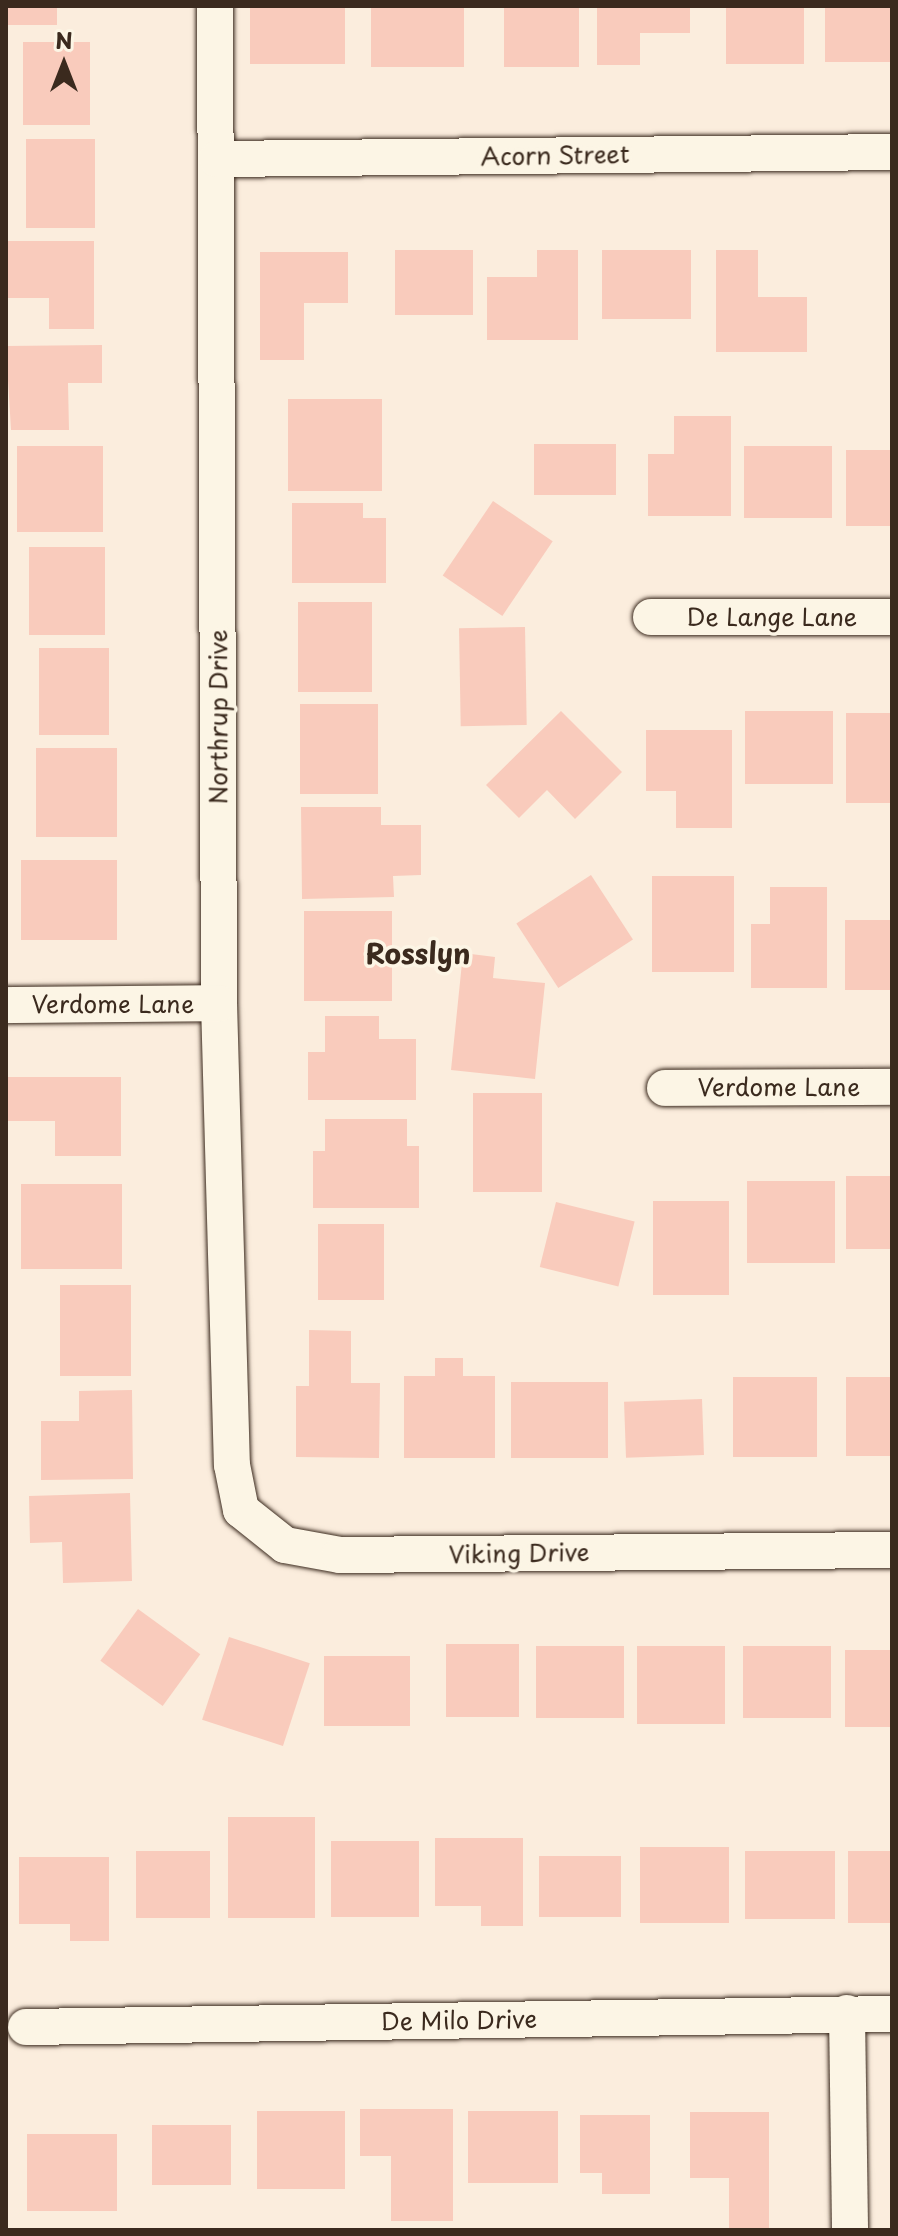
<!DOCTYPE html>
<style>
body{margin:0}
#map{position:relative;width:898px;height:2236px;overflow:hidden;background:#fbeddd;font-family:"Playpen Sans",sans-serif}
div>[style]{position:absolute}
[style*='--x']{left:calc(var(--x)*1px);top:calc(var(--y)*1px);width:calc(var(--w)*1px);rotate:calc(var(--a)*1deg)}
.building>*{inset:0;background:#f9cbbc;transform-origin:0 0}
.roads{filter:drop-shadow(0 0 2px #3b2a1e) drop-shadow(0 0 2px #3b2a1e)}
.minor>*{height:36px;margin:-18px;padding:0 18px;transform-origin:18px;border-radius:18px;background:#fcf5e5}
span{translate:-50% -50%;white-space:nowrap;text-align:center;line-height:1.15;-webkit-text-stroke:7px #fcf5e5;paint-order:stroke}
.street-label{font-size:24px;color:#3b2a1e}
.quarter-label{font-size:28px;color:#3b2a1e;font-weight:700}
.frame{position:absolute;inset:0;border:8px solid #3b2a1e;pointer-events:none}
.north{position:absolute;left:24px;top:24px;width:80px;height:80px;-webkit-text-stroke:6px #fcf5e5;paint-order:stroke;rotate:0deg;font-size:22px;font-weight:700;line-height:32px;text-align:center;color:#3b2a1e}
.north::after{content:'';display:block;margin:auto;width:28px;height:36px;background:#3b2a1e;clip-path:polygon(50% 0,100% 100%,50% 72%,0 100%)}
</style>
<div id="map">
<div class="building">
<i style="left:6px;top:6px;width:51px;height:19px"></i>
<i style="left:250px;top:6px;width:95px;height:58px"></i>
<i style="left:371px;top:6px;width:93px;height:61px"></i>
<i style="left:504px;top:6px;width:75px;height:61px"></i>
<i style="clip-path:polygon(597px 6px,690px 6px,690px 33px,640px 33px,640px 65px,597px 65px)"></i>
<i style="left:726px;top:6px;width:78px;height:58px"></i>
<i style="left:825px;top:6px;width:67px;height:56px"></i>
<i style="left:23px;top:42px;width:67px;height:83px"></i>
<i style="left:26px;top:139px;width:69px;height:89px"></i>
<i style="clip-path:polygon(6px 241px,94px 241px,94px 329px,49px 329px,49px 298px,6px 298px)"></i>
<i style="left:395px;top:250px;width:78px;height:65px"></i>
<i style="clip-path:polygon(537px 250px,578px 250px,578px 340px,487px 340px,487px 277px,537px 277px)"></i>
<i style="left:602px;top:250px;width:89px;height:69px"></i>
<i style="clip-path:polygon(716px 250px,758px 250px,758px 297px,807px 297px,807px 352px,716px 352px)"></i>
<i style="clip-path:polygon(260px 252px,348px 252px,348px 303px,304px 303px,304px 360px,260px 360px)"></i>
<i style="clip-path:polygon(102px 345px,102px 383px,68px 383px,69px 430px,11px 430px,6px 346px)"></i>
<i style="left:288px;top:399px;width:94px;height:92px"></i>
<i style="clip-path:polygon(674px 416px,731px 416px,731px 516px,648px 516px,648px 454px,674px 454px)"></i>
<i style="left:534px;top:444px;width:82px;height:51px"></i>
<i style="left:17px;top:446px;width:86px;height:86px"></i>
<i style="left:744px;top:446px;width:88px;height:72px"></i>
<i style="left:846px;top:450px;width:46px;height:76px"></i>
<i style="left:493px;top:501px;width:72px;height:90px;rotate:34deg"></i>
<i style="clip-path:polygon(292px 503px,363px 503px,363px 518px,386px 518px,386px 583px,292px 583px)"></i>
<i style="left:29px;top:547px;width:76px;height:88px"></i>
<i style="left:298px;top:602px;width:74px;height:90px"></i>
<i style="left:525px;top:627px;width:98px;height:66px;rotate:89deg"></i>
<i style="left:39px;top:648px;width:70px;height:87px"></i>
<i style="left:300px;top:704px;width:78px;height:90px"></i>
<i style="clip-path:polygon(561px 711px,622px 772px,575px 819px,547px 790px,519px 818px,486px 785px)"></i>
<i style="left:745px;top:711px;width:88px;height:73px"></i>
<i style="left:846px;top:713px;width:46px;height:90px"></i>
<i style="clip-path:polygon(646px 730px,732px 730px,732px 828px,676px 828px,676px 791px,646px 791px)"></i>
<i style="left:36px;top:748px;width:81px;height:89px"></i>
<i style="clip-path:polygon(301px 807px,381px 807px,381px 825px,421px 825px,421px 875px,393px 876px,394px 897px,302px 899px)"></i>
<i style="left:21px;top:860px;width:96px;height:80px"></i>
<i style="left:591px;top:875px;width:77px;height:89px;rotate:57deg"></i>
<i style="left:652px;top:876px;width:82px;height:96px"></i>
<i style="clip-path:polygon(770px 887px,827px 887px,827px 988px,751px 988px,751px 924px,770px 924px)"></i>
<i style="left:304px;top:911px;width:88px;height:90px"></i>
<i style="left:845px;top:920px;width:47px;height:70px"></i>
<i style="clip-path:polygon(463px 953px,495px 957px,493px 978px,545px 983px,535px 1079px,451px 1070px)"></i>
<i style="clip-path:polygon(325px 1016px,379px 1016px,379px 1039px,416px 1039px,416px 1100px,308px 1100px,308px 1052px,325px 1052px)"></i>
<i style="clip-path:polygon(6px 1077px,121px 1077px,121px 1156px,55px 1156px,55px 1121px,6px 1121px)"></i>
<i style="left:473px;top:1093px;width:69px;height:99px"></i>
<i style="clip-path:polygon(325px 1119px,407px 1119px,407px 1146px,419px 1146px,419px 1208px,313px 1208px,313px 1151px,325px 1151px)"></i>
<i style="left:846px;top:1176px;width:46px;height:73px"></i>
<i style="left:747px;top:1181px;width:88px;height:82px"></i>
<i style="left:21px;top:1184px;width:101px;height:85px"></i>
<i style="left:653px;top:1201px;width:76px;height:94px"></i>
<i style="left:556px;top:1202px;width:81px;height:67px;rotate:14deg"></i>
<i style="left:318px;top:1224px;width:66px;height:76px"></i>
<i style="left:60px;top:1285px;width:71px;height:91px"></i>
<i style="clip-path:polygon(309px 1330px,351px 1331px,351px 1383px,380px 1383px,379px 1458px,296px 1457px,296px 1386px,309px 1386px)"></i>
<i style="clip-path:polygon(435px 1358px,463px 1358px,463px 1376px,495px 1376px,495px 1458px,404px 1458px,404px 1376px,435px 1376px)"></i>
<i style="left:733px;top:1377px;width:84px;height:80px"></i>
<i style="left:846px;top:1377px;width:46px;height:79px"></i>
<i style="left:511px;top:1382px;width:97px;height:76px"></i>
<i style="clip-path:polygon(132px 1390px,133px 1479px,41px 1480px,41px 1421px,79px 1421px,79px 1391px)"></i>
<i style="left:702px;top:1399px;width:56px;height:78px;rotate:88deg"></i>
<i style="clip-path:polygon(130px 1493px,132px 1581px,63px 1583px,62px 1542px,30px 1543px,29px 1496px)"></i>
<i style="left:138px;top:1609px;width:77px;height:64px;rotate:36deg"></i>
<i style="left:229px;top:1637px;width:85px;height:87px;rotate:18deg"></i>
<i style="left:446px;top:1644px;width:73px;height:73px"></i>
<i style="left:536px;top:1646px;width:88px;height:72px"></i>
<i style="left:637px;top:1646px;width:88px;height:78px"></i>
<i style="left:743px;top:1646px;width:88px;height:72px"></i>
<i style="left:845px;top:1650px;width:47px;height:77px"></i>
<i style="left:324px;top:1656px;width:86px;height:70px"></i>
<i style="left:228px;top:1817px;width:87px;height:101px"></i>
<i style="clip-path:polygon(435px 1838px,523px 1838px,523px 1926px,481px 1926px,481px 1906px,435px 1906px)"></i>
<i style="left:331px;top:1841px;width:88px;height:76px"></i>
<i style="left:640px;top:1847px;width:89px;height:76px"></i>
<i style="left:136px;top:1851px;width:74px;height:67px"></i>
<i style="left:745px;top:1851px;width:90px;height:68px"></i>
<i style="left:848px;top:1851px;width:44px;height:72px"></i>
<i style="left:539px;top:1856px;width:82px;height:61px"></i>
<i style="clip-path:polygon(19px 1857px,109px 1857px,109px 1941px,70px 1941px,70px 1924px,19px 1924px)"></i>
<i style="clip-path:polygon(360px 2109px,453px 2109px,453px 2221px,391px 2221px,391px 2156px,360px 2156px)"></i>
<i style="left:257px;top:2111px;width:88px;height:78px"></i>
<i style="left:468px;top:2111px;width:90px;height:72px"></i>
<i style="clip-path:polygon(690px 2112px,769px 2112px,769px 2229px,729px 2229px,729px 2178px,690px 2178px)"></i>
<i style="clip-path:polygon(580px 2115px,650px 2115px,650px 2194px,602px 2194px,602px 2173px,580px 2173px)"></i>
<i style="left:152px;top:2125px;width:79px;height:60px"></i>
<i style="left:27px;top:2134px;width:90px;height:77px"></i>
</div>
<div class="roads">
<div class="minor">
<i style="--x:215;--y:6;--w:997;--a:89.77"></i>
<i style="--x:219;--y:1003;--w:462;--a:88.4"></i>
<i style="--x:232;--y:1465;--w:46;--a:78.7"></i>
<i style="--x:241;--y:1510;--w:56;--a:38.5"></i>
<i style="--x:285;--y:1545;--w:56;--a:10.3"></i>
<i style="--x:340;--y:1555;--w:552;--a:-0.52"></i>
<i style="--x:217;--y:159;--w:675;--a:-0.59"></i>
<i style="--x:651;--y:617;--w:241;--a:0"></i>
<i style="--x:6;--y:1005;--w:213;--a:-0.5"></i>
<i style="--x:665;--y:1088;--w:227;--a:-0.3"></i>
<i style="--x:847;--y:2013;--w:217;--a:89.2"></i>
<i style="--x:26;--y:2027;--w:866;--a:-0.86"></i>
</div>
</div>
<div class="street-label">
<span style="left:555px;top:155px;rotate:-1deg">Acorn Street</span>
<span style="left:772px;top:617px">De Lange Lane</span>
<span style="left:218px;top:717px;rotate:-90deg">Northrup Drive</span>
<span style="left:113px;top:1004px">Verdome Lane</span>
<span style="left:779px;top:1087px">Verdome Lane</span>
<span style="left:519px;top:1553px;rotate:-1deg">Viking Drive</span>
<span style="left:459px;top:2020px;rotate:-1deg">De Milo Drive</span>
</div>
<div class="quarter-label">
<span style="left:418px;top:953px">Rosslyn</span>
</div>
<div class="frame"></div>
<div class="north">N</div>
</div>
